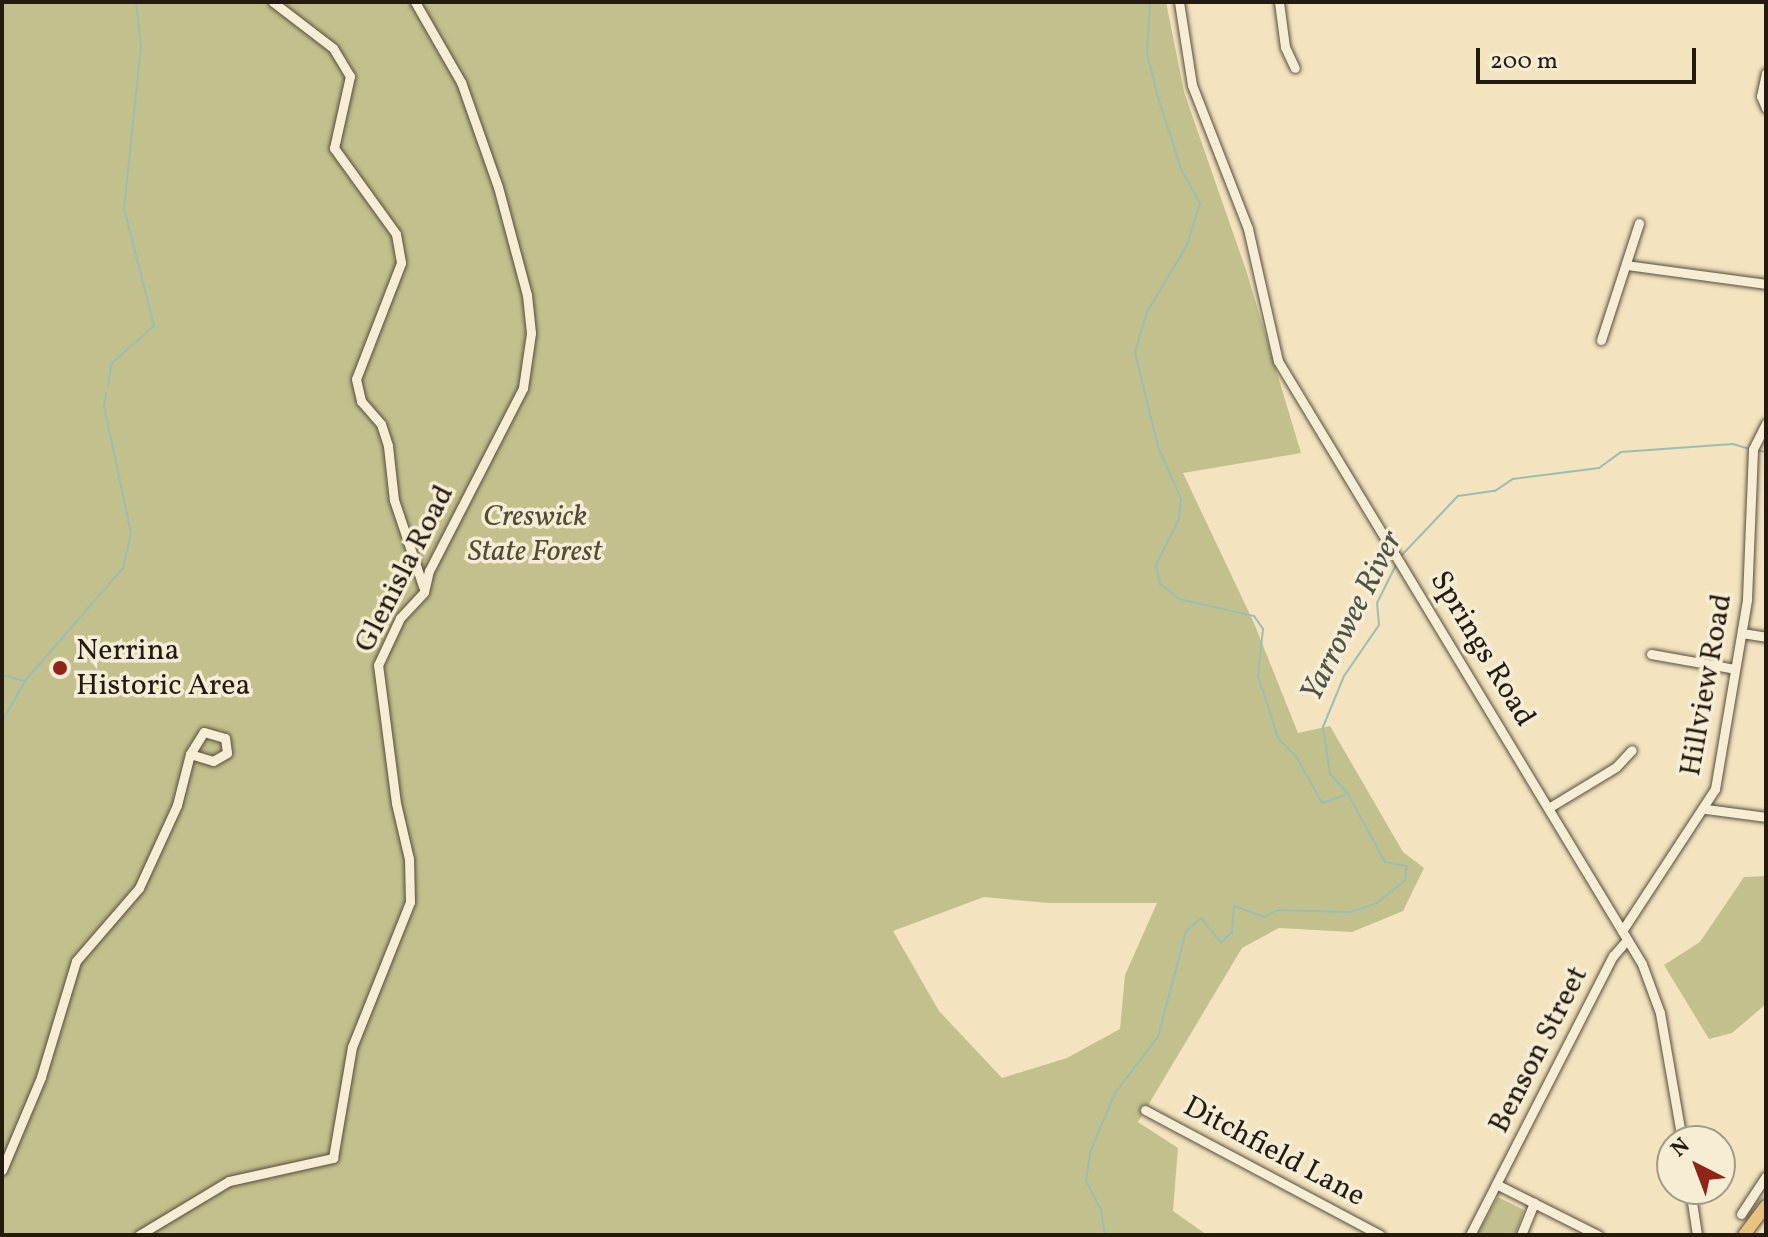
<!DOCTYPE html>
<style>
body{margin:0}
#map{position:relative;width:1768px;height:1237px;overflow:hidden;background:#f3e3bf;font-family:Vollkorn,serif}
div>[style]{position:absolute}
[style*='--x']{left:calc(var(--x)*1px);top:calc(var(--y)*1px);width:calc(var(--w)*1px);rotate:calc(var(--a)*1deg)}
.green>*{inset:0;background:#c2c18d}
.stream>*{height:2px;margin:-1px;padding:0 1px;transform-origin:1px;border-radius:1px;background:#9bbeb1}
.roads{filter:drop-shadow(0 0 2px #574c3c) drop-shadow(0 0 2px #574c3c)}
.minor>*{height:9px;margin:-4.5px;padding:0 4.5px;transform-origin:4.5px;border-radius:4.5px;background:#f7edd5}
.major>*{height:12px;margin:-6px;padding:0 6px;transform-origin:6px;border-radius:6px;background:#eac280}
.dots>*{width:22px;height:22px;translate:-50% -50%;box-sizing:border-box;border:4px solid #f7edd5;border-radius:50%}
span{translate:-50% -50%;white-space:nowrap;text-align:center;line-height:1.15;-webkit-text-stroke:7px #f7edd5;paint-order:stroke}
.park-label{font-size:30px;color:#534c36;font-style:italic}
.street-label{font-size:30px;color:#231a10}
.poi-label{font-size:30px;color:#231a10}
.left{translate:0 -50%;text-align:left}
.water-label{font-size:32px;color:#4d5348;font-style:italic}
.frame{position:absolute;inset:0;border:4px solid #231a10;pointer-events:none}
.north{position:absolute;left:1656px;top:1125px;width:80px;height:80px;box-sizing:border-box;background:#f7edd5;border:2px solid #a29986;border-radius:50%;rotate:318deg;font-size:22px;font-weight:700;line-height:32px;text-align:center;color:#231a10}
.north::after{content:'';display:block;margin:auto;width:28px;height:36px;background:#8f2418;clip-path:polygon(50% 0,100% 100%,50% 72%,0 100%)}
.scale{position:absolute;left:1476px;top:48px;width:220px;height:36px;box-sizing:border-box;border:4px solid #231a10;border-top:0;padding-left:10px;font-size:24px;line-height:28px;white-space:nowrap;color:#231a10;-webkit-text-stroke:6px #f7edd5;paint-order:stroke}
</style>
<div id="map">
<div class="green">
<i style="clip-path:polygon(evenodd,2px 2px,1166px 2px,1184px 92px,1246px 270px,1301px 453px,1183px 473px,1254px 623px,1298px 733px,1330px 726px,1403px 852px,1424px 868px,1403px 911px,1352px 932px,1279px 928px,1242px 948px,1138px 1122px,1178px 1148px,1173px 1211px,1207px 1235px,2px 1235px,2px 2px,984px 897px,1049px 903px,1157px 903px,1125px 975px,1120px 1029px,1067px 1058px,1002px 1078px,939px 1011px,893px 931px,984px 897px)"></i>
<i style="clip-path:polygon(1766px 876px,1766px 1004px,1732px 1033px,1709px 1039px,1664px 965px,1700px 942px,1744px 877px)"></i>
<i style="clip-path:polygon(1498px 1197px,1524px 1210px,1515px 1235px,1477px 1235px)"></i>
</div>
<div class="stream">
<i style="--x:1150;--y:2;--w:51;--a:93.4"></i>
<i style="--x:1147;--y:53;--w:49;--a:76"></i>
<i style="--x:1159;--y:101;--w:74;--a:71.8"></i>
<i style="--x:1182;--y:171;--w:37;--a:61"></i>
<i style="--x:1200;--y:203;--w:44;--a:107.2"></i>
<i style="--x:1187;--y:245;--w:78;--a:120.8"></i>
<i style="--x:1147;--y:312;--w:42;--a:106.7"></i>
<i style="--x:1135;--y:352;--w:98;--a:76.4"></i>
<i style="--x:1158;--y:447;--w:57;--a:66.1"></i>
<i style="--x:1181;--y:499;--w:20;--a:96"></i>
<i style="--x:1179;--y:519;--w:51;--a:116.6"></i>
<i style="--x:1156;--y:565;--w:19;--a:78"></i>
<i style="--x:1160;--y:584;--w:24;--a:38"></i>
<i style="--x:1179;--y:599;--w:77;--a:12.8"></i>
<i style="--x:1254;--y:616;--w:16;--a:55"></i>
<i style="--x:1263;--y:629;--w:47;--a:96.1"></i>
<i style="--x:1258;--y:676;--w:65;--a:72.1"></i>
<i style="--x:1278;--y:738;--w:28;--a:46"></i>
<i style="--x:1297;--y:758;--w:51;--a:60.9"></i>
<i style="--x:1322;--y:803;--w:28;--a:-19"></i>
<i style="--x:108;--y:385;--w:22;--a:-80"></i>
<i style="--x:112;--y:363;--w:56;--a:-41.4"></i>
<i style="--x:154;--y:326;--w:122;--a:-104.3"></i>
<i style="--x:124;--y:208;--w:162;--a:-84"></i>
<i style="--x:141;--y:47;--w:45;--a:-96.3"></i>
<i style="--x:1756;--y:450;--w:10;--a:11"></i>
<i style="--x:1401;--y:556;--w:83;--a:-46.5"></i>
<i style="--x:1458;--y:496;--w:37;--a:-8"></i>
<i style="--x:1495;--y:491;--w:22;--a:-34"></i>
<i style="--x:1513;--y:479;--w:87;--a:-7.3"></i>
<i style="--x:1599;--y:468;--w:27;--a:-36"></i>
<i style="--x:1621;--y:452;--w:112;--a:-4.1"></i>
<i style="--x:1733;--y:444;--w:17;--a:17"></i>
<i style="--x:2;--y:675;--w:23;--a:15"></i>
<i style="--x:2;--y:722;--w:47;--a:-60.7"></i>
<i style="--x:25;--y:681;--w:150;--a:-49.1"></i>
<i style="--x:123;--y:568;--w:36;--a:-77"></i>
<i style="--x:131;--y:533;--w:130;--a:-102"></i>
<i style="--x:104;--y:406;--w:13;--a:-81"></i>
<i style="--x:1105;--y:1235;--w:25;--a:-99"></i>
<i style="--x:1101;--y:1210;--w:34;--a:-117"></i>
<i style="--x:1086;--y:1180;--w:30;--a:-81"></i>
<i style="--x:1091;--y:1150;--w:62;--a:-67.2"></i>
<i style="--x:1115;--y:1093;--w:71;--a:-52.5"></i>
<i style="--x:1158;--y:1037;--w:110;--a:-75.2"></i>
<i style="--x:1186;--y:931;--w:20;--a:-41"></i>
<i style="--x:1201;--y:918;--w:32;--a:51"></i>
<i style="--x:1221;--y:943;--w:16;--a:-45"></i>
<i style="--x:1232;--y:932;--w:26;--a:-86"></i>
<i style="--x:1234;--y:906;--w:33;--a:20"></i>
<i style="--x:1265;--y:917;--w:14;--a:-30"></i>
<i style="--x:1277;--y:910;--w:74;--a:1.5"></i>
<i style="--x:1351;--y:912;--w:28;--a:-19"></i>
<i style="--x:1377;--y:903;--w:36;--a:-39"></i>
<i style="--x:1405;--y:880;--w:14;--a:-82"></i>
<i style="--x:1407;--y:866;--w:22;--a:-170"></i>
<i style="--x:1385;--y:862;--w:77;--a:-118.6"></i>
<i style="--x:1348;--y:794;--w:27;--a:-132"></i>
<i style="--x:1330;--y:774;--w:48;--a:-98.5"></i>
<i style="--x:1323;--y:727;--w:55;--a:-67.6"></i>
<i style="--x:1344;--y:676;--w:62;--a:-55.5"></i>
<i style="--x:1379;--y:625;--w:22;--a:-95"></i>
<i style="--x:1377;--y:603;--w:42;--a:-63.4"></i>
</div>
<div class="roads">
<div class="minor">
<i style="--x:273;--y:2;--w:76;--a:37.5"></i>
<i style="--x:333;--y:48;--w:33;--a:59"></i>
<i style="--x:350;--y:76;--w:74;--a:102.5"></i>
<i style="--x:334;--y:148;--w:106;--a:54.2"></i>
<i style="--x:396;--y:234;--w:29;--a:80"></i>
<i style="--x:401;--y:263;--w:124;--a:111.2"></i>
<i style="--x:356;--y:379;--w:23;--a:77"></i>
<i style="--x:361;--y:401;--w:30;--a:49"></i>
<i style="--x:381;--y:424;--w:23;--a:72"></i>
<i style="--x:388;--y:446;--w:54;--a:83.7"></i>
<i style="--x:394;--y:500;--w:91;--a:71.4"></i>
<i style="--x:1179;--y:2;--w:84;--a:81.1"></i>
<i style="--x:1192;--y:85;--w:155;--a:68.7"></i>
<i style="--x:1248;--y:229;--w:135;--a:77.2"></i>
<i style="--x:1278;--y:361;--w:704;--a:58.88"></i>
<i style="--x:1642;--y:964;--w:52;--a:69.8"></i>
<i style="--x:1660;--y:1013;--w:130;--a:80.2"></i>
<i style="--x:1279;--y:2;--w:45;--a:82.4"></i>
<i style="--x:1285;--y:47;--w:23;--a:65"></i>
<i style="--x:1766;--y:73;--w:24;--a:102"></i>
<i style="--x:1761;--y:96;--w:13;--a:67"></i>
<i style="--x:1626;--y:265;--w:141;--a:7.7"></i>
<i style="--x:1601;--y:340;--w:123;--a:-72"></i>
<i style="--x:1742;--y:633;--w:24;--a:9"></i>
<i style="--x:1651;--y:654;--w:85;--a:10.1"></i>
<i style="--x:1550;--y:807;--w:77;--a:-31.2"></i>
<i style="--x:1616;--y:767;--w:23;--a:-47"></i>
<i style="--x:1706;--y:809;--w:61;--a:7.6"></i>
<i style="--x:1622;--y:931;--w:170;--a:-56.8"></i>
<i style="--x:1715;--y:789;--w:193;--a:-80.4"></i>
<i style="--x:1747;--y:599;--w:150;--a:-87.7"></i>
<i style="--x:1753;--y:449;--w:29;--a:-63"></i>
<i style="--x:1145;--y:1110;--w:266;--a:28"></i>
<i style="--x:2;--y:1170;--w:101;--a:-67.2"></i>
<i style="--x:41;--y:1077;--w:121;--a:-73.2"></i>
<i style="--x:76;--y:961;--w:96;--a:-49.2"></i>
<i style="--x:139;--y:888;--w:91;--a:-65.4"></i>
<i style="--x:177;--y:805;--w:53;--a:-75.7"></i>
<i style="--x:190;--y:754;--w:26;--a:-58"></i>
<i style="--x:204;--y:732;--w:22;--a:16"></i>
<i style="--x:225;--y:738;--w:15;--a:82"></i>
<i style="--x:227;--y:753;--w:16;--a:150"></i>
<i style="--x:213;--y:761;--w:24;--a:-163"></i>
<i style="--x:1498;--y:1185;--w:112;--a:26.6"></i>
<i style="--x:1690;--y:1189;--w:47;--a:81.3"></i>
<i style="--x:1741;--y:1214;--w:45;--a:-56.7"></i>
<i style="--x:139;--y:1235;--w:105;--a:-31"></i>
<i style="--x:229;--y:1181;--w:107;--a:-12.5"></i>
<i style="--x:333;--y:1158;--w:113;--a:-80.3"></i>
<i style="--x:352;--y:1047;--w:156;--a:-68.2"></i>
<i style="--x:410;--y:902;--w:43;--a:-91.3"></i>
<i style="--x:409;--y:859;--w:57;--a:-103.1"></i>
<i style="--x:396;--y:803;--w:139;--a:-97.4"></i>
<i style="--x:378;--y:665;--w:52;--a:-64.9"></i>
<i style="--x:400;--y:618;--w:35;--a:-47"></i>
<i style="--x:424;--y:592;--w:22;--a:-77"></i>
<i style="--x:429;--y:571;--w:206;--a:-62.8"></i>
<i style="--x:523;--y:388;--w:56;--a:-81.7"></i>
<i style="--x:531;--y:333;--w:38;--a:-96"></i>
<i style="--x:527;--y:295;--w:112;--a:-105"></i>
<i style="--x:498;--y:187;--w:111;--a:-109.4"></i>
<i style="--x:461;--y:82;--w:92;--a:-119.9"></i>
<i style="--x:1470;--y:1235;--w:314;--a:-62.9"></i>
<i style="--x:1613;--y:956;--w:21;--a:-49"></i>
<i style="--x:1521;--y:1235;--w:35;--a:-68"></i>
</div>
<div class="major">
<i style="--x:1744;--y:1235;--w:36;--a:-53"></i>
</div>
</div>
<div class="dots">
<i style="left:60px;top:668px;background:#8f2418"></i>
</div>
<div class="park-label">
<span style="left:535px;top:534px">Creswick<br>State Forest</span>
</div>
<div class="street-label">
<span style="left:405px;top:569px;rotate:-63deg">Glenisla Road</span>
<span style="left:1482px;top:649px;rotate:59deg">Springs Road</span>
<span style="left:1707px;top:685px;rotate:-80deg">Hillview Road</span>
<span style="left:1539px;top:1050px;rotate:-63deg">Benson Street</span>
<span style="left:1274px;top:1152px;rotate:28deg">Ditchfield Lane</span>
</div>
<div class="poi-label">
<span class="left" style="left:76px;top:668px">Nerrina<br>Historic Area</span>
</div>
<div class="water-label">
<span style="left:1353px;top:617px;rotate:-63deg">Yarrowee River</span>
</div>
<div class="frame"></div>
<div class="north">N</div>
<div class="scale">200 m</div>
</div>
